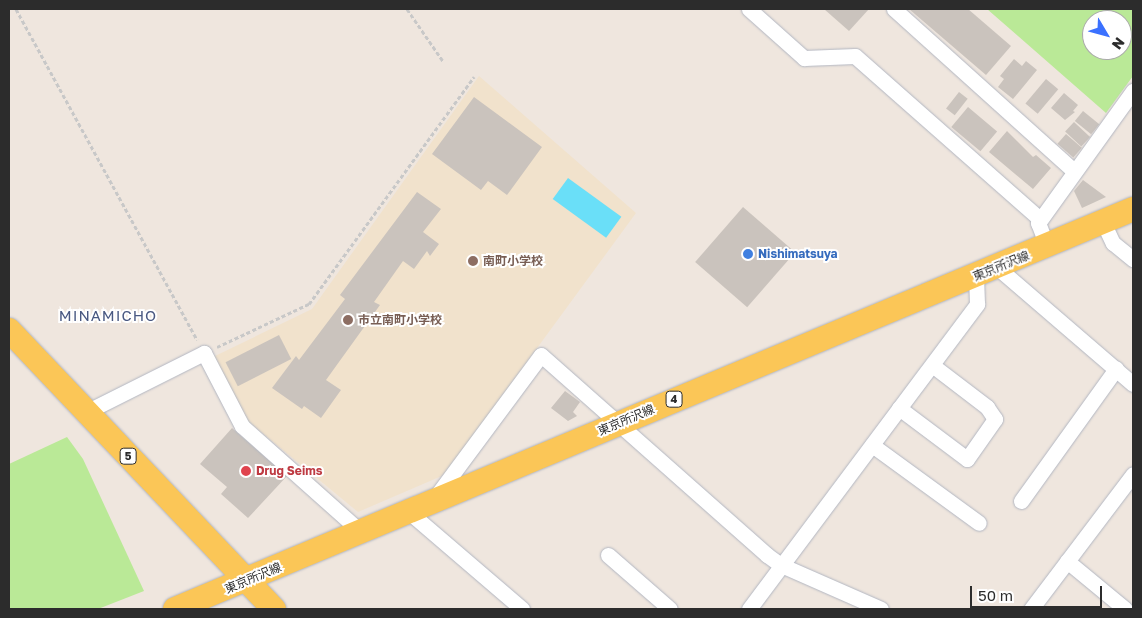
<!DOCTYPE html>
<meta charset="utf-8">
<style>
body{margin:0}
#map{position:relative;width:1142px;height:618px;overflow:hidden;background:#efe6de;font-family:"Golos Text","Noto Sans JP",sans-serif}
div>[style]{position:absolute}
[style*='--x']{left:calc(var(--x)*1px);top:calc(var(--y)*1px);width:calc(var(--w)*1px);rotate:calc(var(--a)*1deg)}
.education>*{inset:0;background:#f1e2cc}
.green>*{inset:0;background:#bae997}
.water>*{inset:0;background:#6adff8;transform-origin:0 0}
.building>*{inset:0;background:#cac3bd;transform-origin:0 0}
.path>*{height:3px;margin-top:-1.5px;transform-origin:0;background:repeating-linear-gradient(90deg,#c8c8c8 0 4px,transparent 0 6.5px)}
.roads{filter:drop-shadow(0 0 1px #b2b6c1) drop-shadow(0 0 1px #b2b6c1)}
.minor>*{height:15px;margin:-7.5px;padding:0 7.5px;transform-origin:7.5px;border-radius:7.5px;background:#fff}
.primary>*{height:24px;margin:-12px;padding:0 12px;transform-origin:12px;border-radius:12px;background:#fbc657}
.dots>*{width:14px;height:14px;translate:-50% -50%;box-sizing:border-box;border:2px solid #fff;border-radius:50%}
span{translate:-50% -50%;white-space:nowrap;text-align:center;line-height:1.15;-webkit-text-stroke:4px #fff;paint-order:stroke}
.shield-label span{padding:1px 4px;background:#fff;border:1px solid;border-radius:4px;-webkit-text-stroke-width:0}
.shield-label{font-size:11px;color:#2c2c2c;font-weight:700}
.shop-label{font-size:12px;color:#366cbe;font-weight:700}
.left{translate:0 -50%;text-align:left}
.education-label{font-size:12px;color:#785e54;font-weight:700}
.street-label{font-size:12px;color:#2c2c2c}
.health-label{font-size:12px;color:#be3a42;font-weight:700}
.quarter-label{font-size:15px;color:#495881;letter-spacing:1px}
.frame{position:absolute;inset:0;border:10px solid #2c2c2c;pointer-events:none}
.north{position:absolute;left:1082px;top:10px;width:50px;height:50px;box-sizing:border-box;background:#fff;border:1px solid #ababab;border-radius:50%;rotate:127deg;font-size:14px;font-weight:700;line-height:20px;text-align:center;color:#2c2c2c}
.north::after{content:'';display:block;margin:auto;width:18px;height:22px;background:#3b71ff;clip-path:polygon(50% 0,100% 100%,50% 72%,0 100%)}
.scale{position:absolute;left:970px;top:586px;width:132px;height:22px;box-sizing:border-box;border:2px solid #2c2c2c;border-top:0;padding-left:6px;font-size:15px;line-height:18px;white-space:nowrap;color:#2c2c2c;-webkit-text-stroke:4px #fff;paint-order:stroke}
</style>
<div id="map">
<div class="education">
<i style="clip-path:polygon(479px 76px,636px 213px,444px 475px,358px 512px,239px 414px,213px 357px,312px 309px)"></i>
</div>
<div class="green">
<i style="clip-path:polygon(evenodd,987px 9px,1133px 9px,1133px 76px,1106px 113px,987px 9px,1092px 20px,1122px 20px,1122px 50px,1092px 50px,1092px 20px)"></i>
<i style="clip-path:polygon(67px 437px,83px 459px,144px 591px,98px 609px,9px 609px,9px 464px)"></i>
</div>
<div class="water">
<i style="left:568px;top:178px;width:66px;height:26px;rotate:36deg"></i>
</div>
<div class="building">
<i style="clip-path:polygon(824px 9px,869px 9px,849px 31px)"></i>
<i style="clip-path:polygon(909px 9px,968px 9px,1011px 46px,986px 75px)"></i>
<i style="clip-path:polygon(1014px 59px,1022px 66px,1026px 61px,1037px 70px,1013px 99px,998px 87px,1004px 79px,1000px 76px)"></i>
<i style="left:1046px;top:79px;width:16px;height:32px;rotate:40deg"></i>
<i style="left:959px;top:92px;width:11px;height:21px;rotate:38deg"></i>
<i style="clip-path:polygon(1064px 93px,1078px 105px,1073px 111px,1075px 112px,1065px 120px,1051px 108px)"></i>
<i style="clip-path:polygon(474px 97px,542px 147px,507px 195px,488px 181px,481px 190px,432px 154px)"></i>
<i style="left:968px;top:107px;width:38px;height:26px;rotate:40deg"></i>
<i style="left:1083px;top:111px;width:21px;height:13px;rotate:39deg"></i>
<i style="left:1074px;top:122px;width:22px;height:13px;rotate:43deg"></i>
<i style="clip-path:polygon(1007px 131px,1033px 157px,1036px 155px,1051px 168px,1033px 189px,989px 152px)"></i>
<i style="left:1066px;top:134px;width:21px;height:13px;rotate:41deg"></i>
<i style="clip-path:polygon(1083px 180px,1106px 197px,1082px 208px,1074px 191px)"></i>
<i style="clip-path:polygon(417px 192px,441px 209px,423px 232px,439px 244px,430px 256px,427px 251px,414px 269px,403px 261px,374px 302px,380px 305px,326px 380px,341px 390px,321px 418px,304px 406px,302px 409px,272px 388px,296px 356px,299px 360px,345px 299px,340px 295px)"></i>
<i style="left:743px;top:207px;width:69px;height:73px;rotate:41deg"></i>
<i style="left:279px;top:335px;width:27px;height:60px;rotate:63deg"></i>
<i style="clip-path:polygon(565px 391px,580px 402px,573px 412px,577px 416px,568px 421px,551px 408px)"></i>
<i style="clip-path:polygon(232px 428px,287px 476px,248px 518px,221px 494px,227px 487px,200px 464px)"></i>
</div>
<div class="path">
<i style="--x:16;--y:9;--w:377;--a:61.3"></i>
<i style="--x:407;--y:9;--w:63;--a:55.3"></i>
<i style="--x:217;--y:347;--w:102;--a:-25.1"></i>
<i style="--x:309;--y:304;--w:281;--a:-54"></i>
</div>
<div class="roads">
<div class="minor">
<i style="--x:749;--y:9;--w:74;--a:41.7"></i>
<i style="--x:804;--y:58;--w:51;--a:-2.2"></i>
<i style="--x:855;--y:56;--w:247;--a:41.4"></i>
<i style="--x:894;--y:9;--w:242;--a:42"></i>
<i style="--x:1103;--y:222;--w:23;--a:65"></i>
<i style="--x:1113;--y:243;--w:26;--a:39"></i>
<i style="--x:1047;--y:246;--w:25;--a:-111"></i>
<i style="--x:1038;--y:223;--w:163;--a:-54.3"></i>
<i style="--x:998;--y:268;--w:178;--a:40.7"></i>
<i style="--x:899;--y:408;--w:85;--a:36.9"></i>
<i style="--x:967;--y:459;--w:49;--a:-55"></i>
<i style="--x:995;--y:419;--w:14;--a:-124"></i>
<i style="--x:987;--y:407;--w:69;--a:-142.6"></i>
<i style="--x:86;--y:412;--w:132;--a:-26.6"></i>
<i style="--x:204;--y:353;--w:82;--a:62.5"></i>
<i style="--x:242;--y:426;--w:159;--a:41.7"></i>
<i style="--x:872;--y:445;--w:132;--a:36.1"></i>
<i style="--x:434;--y:499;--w:179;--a:-53.4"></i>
<i style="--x:541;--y:355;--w:302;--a:41.5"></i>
<i style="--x:767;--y:555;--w:17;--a:36"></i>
<i style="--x:781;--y:565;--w:109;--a:23.7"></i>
<i style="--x:1021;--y:501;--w:163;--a:-54.3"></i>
<i style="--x:409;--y:512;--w:149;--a:40.6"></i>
<i style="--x:608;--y:555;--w:82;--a:41.1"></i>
<i style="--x:1067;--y:561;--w:75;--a:39.6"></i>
<i style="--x:749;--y:609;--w:381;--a:-53.2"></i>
<i style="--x:977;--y:304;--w:28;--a:-92"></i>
<i style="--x:1031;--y:609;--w:169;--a:-52.9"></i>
</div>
<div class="primary">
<i style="--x:9;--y:330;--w:385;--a:46.5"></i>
<i style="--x:175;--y:609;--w:1038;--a:-22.66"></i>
</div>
</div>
<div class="dots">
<i style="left:748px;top:254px;background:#3f7fe0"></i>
<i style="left:473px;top:261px;background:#8d6e63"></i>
<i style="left:348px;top:320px;background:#8d6e63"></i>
<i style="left:246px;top:471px;background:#e0444e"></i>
</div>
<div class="shield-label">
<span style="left:674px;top:399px">4</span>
<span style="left:128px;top:456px">5</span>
</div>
<div class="shop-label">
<span class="left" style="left:758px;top:254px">Nishimatsuya</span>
</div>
<div class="education-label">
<span class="left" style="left:483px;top:261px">南町小学校</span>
<span class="left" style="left:358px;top:320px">市立南町小学校</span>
</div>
<div class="street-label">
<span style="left:1001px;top:266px;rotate:-22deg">東京所沢線</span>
<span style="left:626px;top:420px;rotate:-23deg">東京所沢線</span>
<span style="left:253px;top:578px;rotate:-23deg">東京所沢線</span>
</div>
<div class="health-label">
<span class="left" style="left:256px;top:471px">Drug Seims</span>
</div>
<div class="quarter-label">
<span style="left:108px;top:316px">MINAMICHO</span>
</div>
<div class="frame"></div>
<div class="north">N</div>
<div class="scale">50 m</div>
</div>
